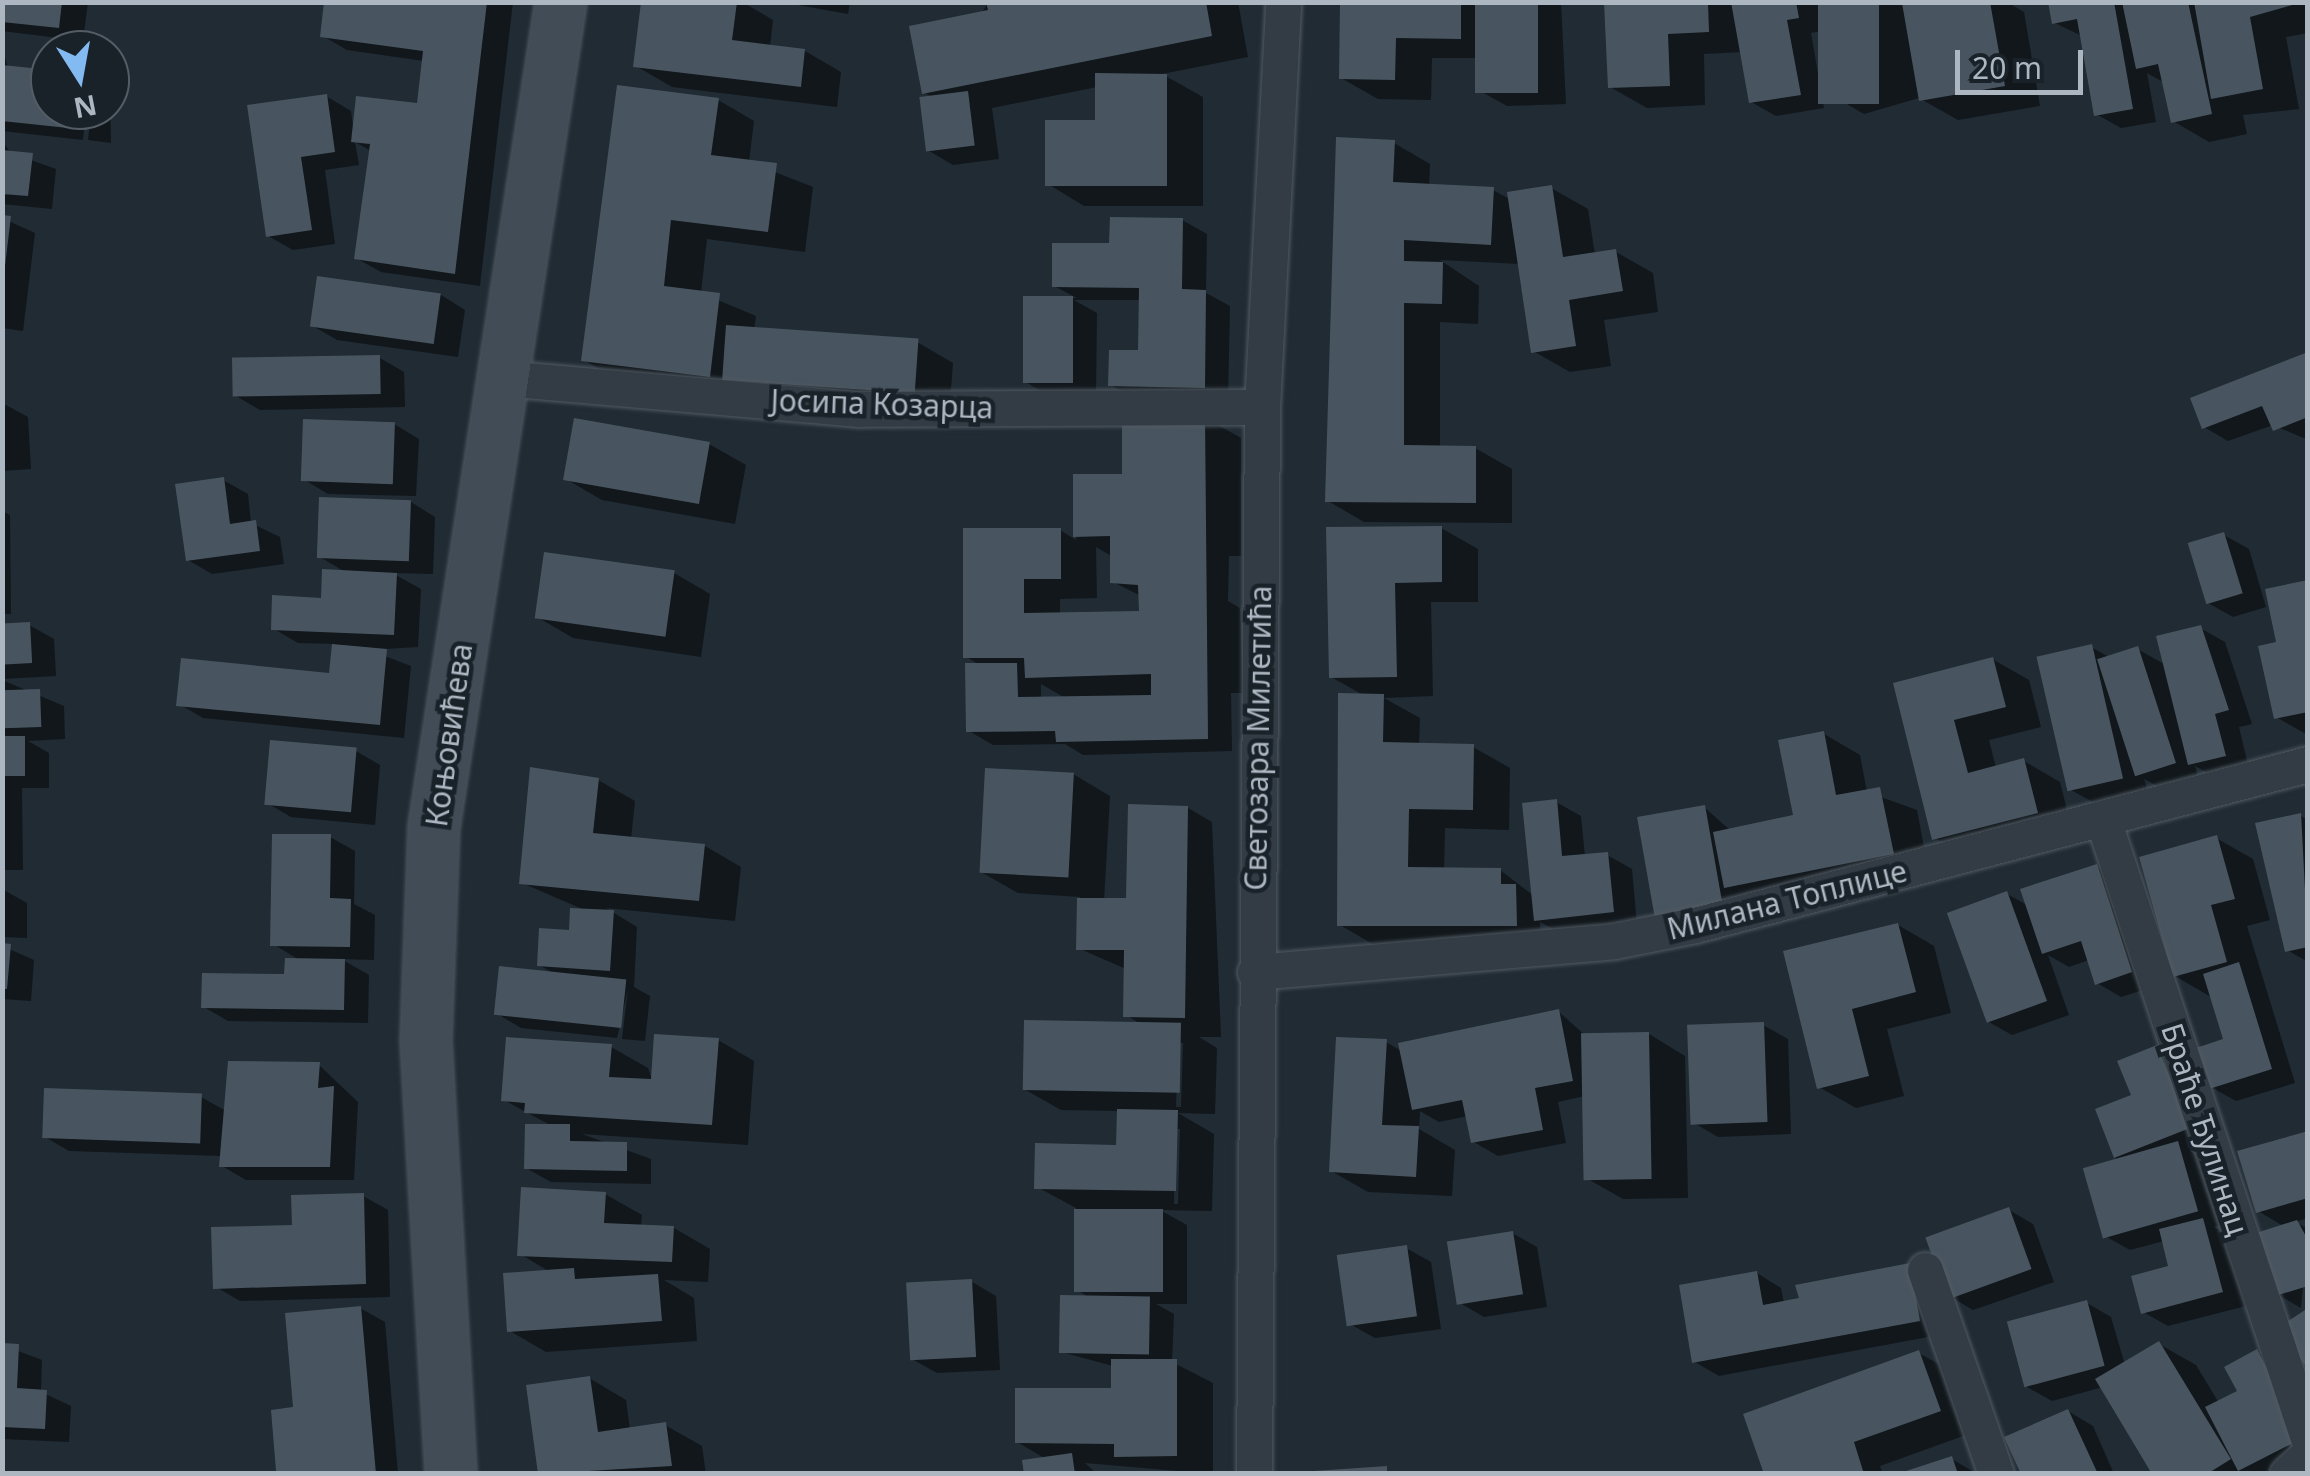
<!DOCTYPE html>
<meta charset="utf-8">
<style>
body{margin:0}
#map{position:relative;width:2310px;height:1476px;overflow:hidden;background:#202b34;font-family:"Noto Sans",sans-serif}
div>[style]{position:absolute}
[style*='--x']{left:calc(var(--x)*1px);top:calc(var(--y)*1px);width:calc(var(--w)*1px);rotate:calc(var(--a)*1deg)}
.shadow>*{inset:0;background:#0007}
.building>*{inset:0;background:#485560;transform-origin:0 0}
.roads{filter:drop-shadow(0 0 2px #515a63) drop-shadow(0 0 2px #515a63)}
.street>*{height:35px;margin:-17.5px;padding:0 17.5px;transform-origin:17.5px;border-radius:17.5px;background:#333c45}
.secondary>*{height:50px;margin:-25px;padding:0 25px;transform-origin:25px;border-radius:25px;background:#414c57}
span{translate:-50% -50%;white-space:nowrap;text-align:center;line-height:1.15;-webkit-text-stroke:9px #192129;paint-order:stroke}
.street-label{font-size:30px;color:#adb7c2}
.frame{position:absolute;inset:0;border:5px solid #adb7c2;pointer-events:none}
.north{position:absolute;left:30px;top:30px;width:100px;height:100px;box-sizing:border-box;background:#192129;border:2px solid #545d66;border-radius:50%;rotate:169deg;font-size:28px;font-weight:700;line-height:40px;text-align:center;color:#adb7c2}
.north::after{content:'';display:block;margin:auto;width:35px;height:45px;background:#83baf1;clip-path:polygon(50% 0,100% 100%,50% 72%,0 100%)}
.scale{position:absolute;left:1955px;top:50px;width:128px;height:45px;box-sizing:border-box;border:5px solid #adb7c2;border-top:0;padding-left:12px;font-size:30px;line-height:35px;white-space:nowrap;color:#adb7c2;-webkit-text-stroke:8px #192129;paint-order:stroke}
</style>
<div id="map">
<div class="shadow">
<i style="clip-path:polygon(2px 2px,88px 2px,83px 41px,2px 31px)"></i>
<i style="clip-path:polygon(327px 2px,513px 2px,480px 286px,381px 272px,356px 258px,371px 151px,355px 142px,359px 165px,325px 170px,335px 244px,293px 250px,268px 236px,250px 107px,326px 96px,351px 111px,353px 126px,419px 106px,424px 61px,347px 50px,323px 36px)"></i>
<i style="clip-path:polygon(644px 2px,742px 2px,773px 20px,770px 47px,805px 51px,841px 72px,837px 107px,672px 87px,636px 66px)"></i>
<i style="clip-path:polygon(781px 2px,850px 2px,848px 14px)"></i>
<i style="clip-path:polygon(989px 2px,1238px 2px,1248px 57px,1162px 74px,1203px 97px,1203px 206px,1084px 206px,1048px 184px,1097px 123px,1097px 87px,992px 108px,999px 159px,953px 165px,929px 151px,934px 98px,925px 93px)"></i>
<i style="clip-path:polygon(1342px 2px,1561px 2px,1566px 104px,1507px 106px,1482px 92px,1480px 58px,1432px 58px,1431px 100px,1378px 99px,1341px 78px)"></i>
<i style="clip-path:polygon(1607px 2px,2007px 2px,2024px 12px,2040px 106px,1958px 120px,1919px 98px,1864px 114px,1840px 100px,1826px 30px,1811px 33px,1824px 108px,1776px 116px,1751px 102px,1743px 52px,1704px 54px,1705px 105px,1647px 108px,1610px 87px)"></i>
<i style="clip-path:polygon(2051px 2px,2308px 2px,2308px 33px,2286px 37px,2299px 109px,2243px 115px,2247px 134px,2209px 142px,2173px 121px,2165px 83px,2147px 73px,2156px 122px,2121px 128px,2096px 114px,2082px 36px,2055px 23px)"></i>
<i style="clip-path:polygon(2px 46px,8px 68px,50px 72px,50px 110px,86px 110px,83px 140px,2px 131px)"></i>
<i style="clip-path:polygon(110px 87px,111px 143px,88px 140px,91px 110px,110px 110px)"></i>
<i style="clip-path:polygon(718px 100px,754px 121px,749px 162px,813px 187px,805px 252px,707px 239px,701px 293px,756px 316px,754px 330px,917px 342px,953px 363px,949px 415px,620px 381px,584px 360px)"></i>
<i style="clip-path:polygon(2px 141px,11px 153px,56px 169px,52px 209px,2px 204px)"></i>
<i style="clip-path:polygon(1394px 143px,1430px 164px,1429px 186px,1493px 190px,1511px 200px,1551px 188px,1588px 209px,1595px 255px,1616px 252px,1653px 273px,1658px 312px,1604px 320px,1611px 366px,1570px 372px,1533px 351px,1520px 264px,1440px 260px,1479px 286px,1478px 324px,1440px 322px,1440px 448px,1475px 448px,1512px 469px,1512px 523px,1364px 522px,1328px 501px)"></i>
<i style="clip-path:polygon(2px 218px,35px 233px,23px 331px,2px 328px)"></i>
<i style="clip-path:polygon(1182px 220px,1207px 234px,1206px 293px,1230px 306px,1228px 401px,1135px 399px,1111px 385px,1141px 353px,1142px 300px,1074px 300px,1097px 313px,1096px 396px,1049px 396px,1024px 381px,1025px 298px,1077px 298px,1054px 286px)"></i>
<i style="clip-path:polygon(441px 295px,465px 310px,458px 357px,337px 340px,313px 326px)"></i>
<i style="clip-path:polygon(2308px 355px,2308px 440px,2273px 425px,2228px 441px,2204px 427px)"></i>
<i style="clip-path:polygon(380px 358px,404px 372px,405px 407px,260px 410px,236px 396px)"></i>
<i style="clip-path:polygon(2px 403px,28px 417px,31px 469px,2px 471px)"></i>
<i style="clip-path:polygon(evenodd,1204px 417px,1241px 438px,1241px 556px,1229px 556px,1228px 601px,1240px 608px,1243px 693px,1231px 693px,1232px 751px,1083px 755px,1065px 744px,993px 745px,969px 731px,981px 666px,965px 656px,1060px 530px,1076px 540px,1076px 476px,1125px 476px,1204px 417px,1096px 547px,1113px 557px,1113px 582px,1141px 596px,1141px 613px,1060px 615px,1060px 599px,1097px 598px,1096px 547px,1204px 417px,1041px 684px,1067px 699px,1041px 699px,1041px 684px)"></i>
<i style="clip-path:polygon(394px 424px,419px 439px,416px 496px,328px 494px,303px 479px)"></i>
<i style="clip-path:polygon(709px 444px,746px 465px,735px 524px,602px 500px,566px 479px)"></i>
<i style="clip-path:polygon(223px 480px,248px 494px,251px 523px,280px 537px,284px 564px,212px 574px,188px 560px)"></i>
<i style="clip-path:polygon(411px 502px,435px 517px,433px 574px,392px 573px,421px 589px,418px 647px,369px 650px,411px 666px,404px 738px,203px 718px,179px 704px,331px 676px,335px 644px,298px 643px,274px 629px,323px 600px,347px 573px,320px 557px)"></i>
<i style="clip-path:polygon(2px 511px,10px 515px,11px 614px,2px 614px)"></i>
<i style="clip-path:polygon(1441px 528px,1478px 549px,1478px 602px,1431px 602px,1433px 696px,1384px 698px,1420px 718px,1419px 746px,1473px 747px,1510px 768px,1509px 830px,1445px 828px,1444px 870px,1500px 870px,1534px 896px,1556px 802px,1581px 816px,1585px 857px,1607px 855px,1632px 869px,1637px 925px,1561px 933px,1540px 922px,1541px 938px,1376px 946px,1340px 925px,1365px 696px,1331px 677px,1329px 529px)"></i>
<i style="clip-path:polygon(2224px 535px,2249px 549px,2266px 607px,2233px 617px,2208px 603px)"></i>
<i style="clip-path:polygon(674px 573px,710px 594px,701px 657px,573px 638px,537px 617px)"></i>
<i style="clip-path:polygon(2308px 582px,2308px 735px,2276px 717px,2279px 644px)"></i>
<i style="clip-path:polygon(29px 625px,54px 639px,56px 676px,2px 679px,2px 626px)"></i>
<i style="clip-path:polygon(2200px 628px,2225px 642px,2252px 724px,2239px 727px,2249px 769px,2215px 777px,2195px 766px,2198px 776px,2161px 788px,2144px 779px,2148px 791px,2096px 804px,2071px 790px,2091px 647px,2109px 657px,2137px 649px,2166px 665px)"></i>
<i style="clip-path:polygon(1992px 659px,2029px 680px,2041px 727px,1989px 740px,1996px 768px,2024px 761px,2060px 782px,2073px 834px,1971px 859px,1935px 838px,1896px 684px)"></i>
<i style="clip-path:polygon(2px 680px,64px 706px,65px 739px,28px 741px,49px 753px,49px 788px,22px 788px,23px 870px,2px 870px)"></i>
<i style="clip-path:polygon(1824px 734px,1860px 755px,1867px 792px,1917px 810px,1929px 874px,1684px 933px,1704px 807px,1731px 831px,1796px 817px)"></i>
<i style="clip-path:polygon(356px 751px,380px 765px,375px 825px,291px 817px,267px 803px)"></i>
<i style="clip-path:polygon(evenodd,1073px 774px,1110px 796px,1104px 901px,1136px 901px,1188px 808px,1212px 822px,1221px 1037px,1199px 1037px,1217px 1048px,1215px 1114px,1178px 1113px,1214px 1134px,1212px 1211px,1160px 1210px,1187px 1225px,1187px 1304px,1156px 1304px,1174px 1314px,1172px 1362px,1213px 1383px,1213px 1474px,1085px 1463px,1097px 1474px,1027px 1474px,1046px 1459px,1017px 1442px,1113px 1390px,1113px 1366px,1061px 1352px,1090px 1298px,1077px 1290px,1076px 1208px,1037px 1187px,1118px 1148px,1119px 1111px,1061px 1110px,1024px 1089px,1144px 1026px,1126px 1015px,1126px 969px,1078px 948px,1080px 897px,1018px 893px,981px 872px,1073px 774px,1178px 1043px,1183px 1043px,1181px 1107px,1176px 1107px,1178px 1043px,1073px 774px,1175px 1129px,1180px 1129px,1178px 1204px,1174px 1204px,1175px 1129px)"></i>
<i style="clip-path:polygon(598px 780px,635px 801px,631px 839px,705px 846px,741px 867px,735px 921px,606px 908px,637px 927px,634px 987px,650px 996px,645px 1041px,622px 1039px,628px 989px,617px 1038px,521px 1028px,496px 1013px,555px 974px,539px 965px,587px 911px,522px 883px)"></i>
<i style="clip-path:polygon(2301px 816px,2308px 820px,2308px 962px,2287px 950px)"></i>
<i style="clip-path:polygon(330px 837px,355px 851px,354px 904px,375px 915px,374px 960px,341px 959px,369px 975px,368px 1023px,228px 1021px,204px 1007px,287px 977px,301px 961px,273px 944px)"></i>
<i style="clip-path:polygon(2216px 838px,2253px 859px,2270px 920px,2247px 926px,2295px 1083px,2236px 1101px,2211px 1087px,2226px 1041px,2211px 997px,2175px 976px)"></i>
<i style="clip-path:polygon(2096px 866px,2121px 881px,2156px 986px,2121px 997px,2097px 983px,2089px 960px,2069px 967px,2048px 955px,2069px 1015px,2012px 1035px,1987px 1021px,2007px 894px,2029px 906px)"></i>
<i style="clip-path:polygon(2px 889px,27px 903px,27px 938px,2px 937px)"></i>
<i style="clip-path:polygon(1898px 925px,1934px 946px,1951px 1013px,1887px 1029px,1904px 1096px,1856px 1108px,1819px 1087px,1786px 953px)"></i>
<i style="clip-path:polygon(2px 946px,34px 960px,31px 1001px,2px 999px)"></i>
<i style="clip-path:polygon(1559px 1012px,1585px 1035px,1649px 1034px,1685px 1056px,1688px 1198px,1623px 1199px,1586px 1178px,1585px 1096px,1558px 1102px,1566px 1143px,1498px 1156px,1474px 1142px,1468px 1116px,1439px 1122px,1420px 1111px,1419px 1129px,1455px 1150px,1452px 1196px,1368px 1192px,1331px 1171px,1386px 1042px,1403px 1052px)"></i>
<i style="clip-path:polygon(1763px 1025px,1788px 1039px,1791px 1134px,1718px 1137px,1694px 1123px)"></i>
<i style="clip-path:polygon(718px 1040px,754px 1061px,748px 1145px,582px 1134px,651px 1159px,651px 1184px,551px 1182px,526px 1168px,552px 1126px,504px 1100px,611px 1047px,648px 1068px,653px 1082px)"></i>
<i style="clip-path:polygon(2157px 1048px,2181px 1062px,2213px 1142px,2190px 1151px,2202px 1158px,2221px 1225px,2214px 1227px,2227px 1234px,2246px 1306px,2168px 1326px,2143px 1312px,2171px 1268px,2164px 1241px,2130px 1250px,2105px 1236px,2116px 1156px)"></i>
<i style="clip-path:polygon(319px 1065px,358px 1102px,354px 1180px,246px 1180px,222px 1166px,222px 1156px,69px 1151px,45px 1137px,201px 1097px,226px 1111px)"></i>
<i style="clip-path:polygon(2308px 1133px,2308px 1218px,2295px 1222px,2308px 1229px,2301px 1308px,2277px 1294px,2285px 1227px,2258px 1211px)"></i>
<i style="clip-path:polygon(605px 1194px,642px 1215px,641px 1227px,674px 1228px,710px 1249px,708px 1282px,664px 1280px,694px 1298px,697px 1341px,546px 1352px,510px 1331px,557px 1276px,520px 1254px)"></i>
<i style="clip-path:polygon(363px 1196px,388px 1210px,390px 1297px,240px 1301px,216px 1287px,294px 1228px)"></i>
<i style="clip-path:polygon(2009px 1210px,2033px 1224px,2054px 1282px,1973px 1310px,1949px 1296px)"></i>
<i style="clip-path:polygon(1512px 1233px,1537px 1247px,1547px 1307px,1484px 1317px,1460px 1303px)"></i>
<i style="clip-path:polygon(1406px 1248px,1431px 1262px,1441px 1329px,1375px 1338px,1350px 1324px)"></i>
<i style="clip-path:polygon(1757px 1273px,1781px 1288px,1784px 1303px,1934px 1280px,1944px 1334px,1719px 1376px,1695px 1362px)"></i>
<i style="clip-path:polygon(972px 1282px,996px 1296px,1000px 1370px,937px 1373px,912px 1359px)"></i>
<i style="clip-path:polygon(2087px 1303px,2111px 1317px,2125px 1365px,2159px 1344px,2196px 1365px,2219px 1403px,2240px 1392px,2257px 1352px,2282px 1366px,2308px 1417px,2284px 1474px,2155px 1474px,2103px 1387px,2052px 1401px,2027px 1387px)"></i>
<i style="clip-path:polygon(360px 1308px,385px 1322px,398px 1474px,286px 1474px,278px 1469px,296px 1410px)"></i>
<i style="clip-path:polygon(2px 1345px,42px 1360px,41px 1392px,71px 1406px,69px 1442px,2px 1439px)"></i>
<i style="clip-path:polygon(1919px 1353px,1956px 1374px,1977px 1431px,1880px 1466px,1883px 1474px,1767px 1474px)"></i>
<i style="clip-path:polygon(589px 1378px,626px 1400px,630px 1430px,665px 1425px,702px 1446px,706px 1474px,540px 1474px)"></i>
<i style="clip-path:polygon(2068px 1411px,2093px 1426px,2114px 1474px,2023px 1474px)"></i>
<i style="clip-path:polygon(1952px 1459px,1977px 1474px,1906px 1474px)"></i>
</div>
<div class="building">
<i style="clip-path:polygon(2px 2px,62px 2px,59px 28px,2px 22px)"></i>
<i style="clip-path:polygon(324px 2px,487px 2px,455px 274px,354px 259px,370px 144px,351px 142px,356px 96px,417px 103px,423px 51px,320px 37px)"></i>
<i style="clip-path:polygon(641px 2px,737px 2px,732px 40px,805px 49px,801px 87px,633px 67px)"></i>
<i style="clip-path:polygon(986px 2px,1206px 2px,1212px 36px,922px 94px,909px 26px,988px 10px)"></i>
<i style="clip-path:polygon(1340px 2px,1461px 2px,1461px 39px,1396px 38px,1395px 80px,1339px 79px)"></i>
<i style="left:1475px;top:2px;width:63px;height:91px"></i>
<i style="clip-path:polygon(1604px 2px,1708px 2px,1709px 32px,1668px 34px,1670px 86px,1608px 88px)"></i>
<i style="clip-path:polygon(1731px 2px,1796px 2px,1799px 18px,1787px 20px,1801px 95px,1749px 103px)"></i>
<i style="left:1818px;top:2px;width:61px;height:102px"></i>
<i style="clip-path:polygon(1990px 2px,2005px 86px,1919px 101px,1902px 3px)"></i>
<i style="clip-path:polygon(2048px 2px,2114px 2px,2133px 109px,2094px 116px,2077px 19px,2052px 24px)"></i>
<i style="clip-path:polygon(2122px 2px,2188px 2px,2212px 114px,2171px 123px,2158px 64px,2136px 69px)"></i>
<i style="clip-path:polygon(2194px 2px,2303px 2px,2250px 17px,2263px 89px,2211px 99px)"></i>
<i style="clip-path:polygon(2px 65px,50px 70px,50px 110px,89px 110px,87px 130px,2px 121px)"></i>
<i style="clip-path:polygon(1095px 73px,1167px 74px,1167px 186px,1045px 186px,1045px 120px,1095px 120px)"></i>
<i style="clip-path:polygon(617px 85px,719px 98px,711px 155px,777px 163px,768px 232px,671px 220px,664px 286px,720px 293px,710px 377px,581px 361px)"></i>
<i style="left:968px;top:91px;width:55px;height:49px;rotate:83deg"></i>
<i style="clip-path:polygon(327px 94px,335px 152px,301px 157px,312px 230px,266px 237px,247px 105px)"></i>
<i style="clip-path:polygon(1336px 137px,1395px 140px,1393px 182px,1494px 187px,1491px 245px,1404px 240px,1404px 261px,1443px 262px,1442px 304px,1404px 303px,1404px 445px,1476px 446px,1476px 503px,1325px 502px)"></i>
<i style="clip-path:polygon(2px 150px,33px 153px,28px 196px,2px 194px)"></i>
<i style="clip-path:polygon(1552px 185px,1563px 257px,1616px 249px,1623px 291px,1569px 300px,1576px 346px,1531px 353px,1507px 192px)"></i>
<i style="clip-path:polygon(2px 215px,11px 216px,5px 266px,2px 265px)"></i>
<i style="clip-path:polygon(1110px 217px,1183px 218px,1182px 289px,1206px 290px,1205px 388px,1108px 386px,1109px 350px,1138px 350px,1139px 288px,1052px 287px,1052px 243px,1109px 243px)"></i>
<i style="left:317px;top:276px;width:125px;height:51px;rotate:8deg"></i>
<i style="left:1023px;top:296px;width:50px;height:87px"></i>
<i style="left:726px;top:325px;width:193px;height:55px;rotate:4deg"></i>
<i style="clip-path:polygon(2308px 352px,2308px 417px,2273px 431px,2262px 406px,2202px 429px,2190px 398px)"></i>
<i style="left:380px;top:355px;width:39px;height:148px;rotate:89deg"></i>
<i style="clip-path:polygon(1122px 414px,1205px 415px,1208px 739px,1056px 742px,1055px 731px,966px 732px,965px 663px,1017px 663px,1018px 697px,1151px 695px,1151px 674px,1025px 678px,1024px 658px,963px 658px,963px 528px,1061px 528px,1061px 579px,1024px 579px,1024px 613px,1139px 611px,1138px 585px,1110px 583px,1110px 536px,1073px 537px,1073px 474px,1122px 474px)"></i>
<i style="left:574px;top:418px;width:138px;height:63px;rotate:10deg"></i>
<i style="left:303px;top:419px;width:92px;height:62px;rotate:2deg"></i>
<i style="clip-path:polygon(224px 477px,230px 524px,256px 520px,260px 551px,186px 561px,175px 484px)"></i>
<i style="left:319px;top:497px;width:92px;height:61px;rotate:2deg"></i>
<i style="clip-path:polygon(1442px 526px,1442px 582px,1395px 583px,1397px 677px,1329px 678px,1326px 527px)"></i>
<i style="left:2224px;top:532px;width:64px;height:38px;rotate:73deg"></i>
<i style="left:544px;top:552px;width:132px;height:67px;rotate:8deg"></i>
<i style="clip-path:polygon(322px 569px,397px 573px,394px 635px,271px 630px,272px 595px,321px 598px)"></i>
<i style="clip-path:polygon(2308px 580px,2308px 712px,2274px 719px,2258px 646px,2276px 642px,2265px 589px)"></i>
<i style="left:30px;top:622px;width:41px;height:28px;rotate:87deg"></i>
<i style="clip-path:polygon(2201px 625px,2229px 710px,2215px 714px,2226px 756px,2188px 765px,2156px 636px)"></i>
<i style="clip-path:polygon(332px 644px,387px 649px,380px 725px,176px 706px,181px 658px,329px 673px)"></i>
<i style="left:2092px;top:644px;width:138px;height:57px;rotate:77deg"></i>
<i style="left:2138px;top:646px;width:123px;height:43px;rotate:72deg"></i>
<i style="clip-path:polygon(1993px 657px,2006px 707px,1954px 720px,1968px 773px,2024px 758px,2038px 813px,1932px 840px,1893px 683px)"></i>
<i style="left:40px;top:689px;width:38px;height:38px;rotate:88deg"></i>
<i style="clip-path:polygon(1338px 693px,1384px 694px,1383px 742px,1474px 744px,1473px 810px,1409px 809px,1408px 867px,1501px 868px,1501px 884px,1516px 884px,1517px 926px,1337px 926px)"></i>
<i style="clip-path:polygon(1824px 731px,1836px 795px,1880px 787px,1894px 854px,1724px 888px,1713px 832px,1793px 815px,1778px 740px)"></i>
<i style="left:25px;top:736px;width:40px;height:23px;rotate:90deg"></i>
<i style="left:270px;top:740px;width:87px;height:65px;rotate:5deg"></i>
<i style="clip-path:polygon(530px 767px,599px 778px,593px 833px,705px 844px,699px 901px,519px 884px)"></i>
<i style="left:985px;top:768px;width:89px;height:105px;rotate:3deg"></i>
<i style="clip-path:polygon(1557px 799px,1562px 856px,1608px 852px,1614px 912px,1534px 921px,1522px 803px)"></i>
<i style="clip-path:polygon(1128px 804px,1188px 806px,1185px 1018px,1123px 1017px,1124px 950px,1076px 950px,1077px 898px,1126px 898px)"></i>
<i style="left:1705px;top:805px;width:106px;height:69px;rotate:80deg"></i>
<i style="clip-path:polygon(2301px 813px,2308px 947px,2285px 952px,2255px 823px)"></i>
<i style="clip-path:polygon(272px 834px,331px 834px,330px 898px,351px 899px,350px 947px,270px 946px)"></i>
<i style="clip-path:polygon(2217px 835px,2235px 899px,2211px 905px,2227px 962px,2173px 977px,2139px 857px)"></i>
<i style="clip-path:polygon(2097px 864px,2132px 972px,2095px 985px,2081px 941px,2042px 954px,2020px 889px)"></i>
<i style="left:2007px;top:891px;width:117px;height:64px;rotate:70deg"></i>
<i style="clip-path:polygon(570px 908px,614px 910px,610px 971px,537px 966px,539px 928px,569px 930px)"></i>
<i style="clip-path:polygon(1898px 923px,1916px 992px,1852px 1009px,1869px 1076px,1817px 1089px,1783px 951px)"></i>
<i style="clip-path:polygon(2px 943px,11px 944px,7px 989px,2px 989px)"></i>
<i style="clip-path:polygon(285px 958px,345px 959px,344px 1010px,201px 1008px,202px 973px,284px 974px)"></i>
<i style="clip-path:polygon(2239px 962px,2272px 1069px,2209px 1089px,2196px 1048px,2223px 1039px,2203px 974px)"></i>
<i style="left:499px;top:966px;width:128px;height:49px;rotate:6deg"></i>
<i style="clip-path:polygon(1559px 1009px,1573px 1081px,1535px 1088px,1543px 1130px,1471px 1143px,1462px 1100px,1412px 1110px,1398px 1043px)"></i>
<i style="left:1024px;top:1020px;width:157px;height:70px;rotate:1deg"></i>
<i style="left:1764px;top:1022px;width:100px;height:77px;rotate:88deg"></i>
<i style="left:1649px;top:1032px;width:147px;height:68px;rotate:89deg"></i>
<i style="clip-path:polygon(654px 1034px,719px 1038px,712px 1125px,524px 1113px,525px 1103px,501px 1101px,506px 1037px,612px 1044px,609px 1077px,651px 1079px)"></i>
<i style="clip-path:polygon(1336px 1037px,1387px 1039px,1382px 1125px,1419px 1126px,1416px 1177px,1329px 1172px)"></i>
<i style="clip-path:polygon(2157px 1045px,2190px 1128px,2114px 1158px,2095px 1109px,2131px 1095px,2117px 1061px)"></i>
<i style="clip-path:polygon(228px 1061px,320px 1062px,318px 1088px,334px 1086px,330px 1167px,219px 1167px)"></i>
<i style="left:44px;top:1088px;width:158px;height:50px;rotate:2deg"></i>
<i style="clip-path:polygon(1117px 1109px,1178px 1110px,1176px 1191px,1034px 1189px,1035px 1143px,1116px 1145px)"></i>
<i style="clip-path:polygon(525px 1124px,570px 1124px,570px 1141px,627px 1142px,627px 1171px,524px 1169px)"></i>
<i style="clip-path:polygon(2308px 1131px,2308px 1198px,2256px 1213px,2237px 1151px)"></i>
<i style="left:2178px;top:1141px;width:73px;height:99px;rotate:74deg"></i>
<i style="clip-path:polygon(521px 1187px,606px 1192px,604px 1223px,674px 1226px,672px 1262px,517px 1256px)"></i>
<i style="clip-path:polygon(364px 1193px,366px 1284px,213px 1289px,211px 1227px,292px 1225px,291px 1195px)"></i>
<i style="left:2009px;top:1207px;width:66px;height:89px;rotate:70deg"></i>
<i style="left:1074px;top:1209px;width:89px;height:83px"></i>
<i style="clip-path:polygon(2203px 1218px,2223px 1292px,2141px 1314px,2131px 1276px,2168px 1266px,2159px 1229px)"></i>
<i style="clip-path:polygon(2297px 1220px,2308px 1240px,2308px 1286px,2275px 1296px,2256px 1233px)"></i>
<i style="left:1513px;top:1231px;width:64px;height:67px;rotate:81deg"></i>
<i style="left:1407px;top:1245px;width:72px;height:71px;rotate:82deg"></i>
<i style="clip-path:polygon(1910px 1263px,1920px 1321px,1692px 1363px,1679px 1285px,1757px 1271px,1763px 1305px,1799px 1298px,1795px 1285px)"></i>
<i style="clip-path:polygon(574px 1268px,575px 1279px,658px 1274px,662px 1321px,507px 1332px,503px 1273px)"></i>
<i style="left:972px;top:1279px;width:78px;height:66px;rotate:87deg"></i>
<i style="left:1060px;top:1295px;width:90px;height:58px;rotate:1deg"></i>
<i style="left:2087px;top:1300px;width:68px;height:83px;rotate:75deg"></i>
<i style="clip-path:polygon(361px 1306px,376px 1474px,276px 1471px,271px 1410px,293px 1407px,285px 1313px)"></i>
<i style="clip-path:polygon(2308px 1308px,2308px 1370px,2279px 1327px)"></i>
<i style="clip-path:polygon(2159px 1341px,2231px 1459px,2207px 1474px,2152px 1474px,2095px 1379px)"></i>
<i style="clip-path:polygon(2px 1343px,19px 1344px,17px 1388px,47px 1390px,45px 1429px,2px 1427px)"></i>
<i style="clip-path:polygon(2257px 1349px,2303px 1438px,2238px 1471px,2205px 1407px,2237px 1391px,2224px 1367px)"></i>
<i style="clip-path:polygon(1919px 1350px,1941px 1411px,1854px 1442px,1864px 1474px,1764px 1474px,1743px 1414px)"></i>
<i style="clip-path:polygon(1111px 1359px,1177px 1359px,1177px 1456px,1114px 1457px,1114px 1444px,1015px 1443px,1015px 1388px,1111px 1388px)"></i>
<i style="clip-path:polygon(590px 1376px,598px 1432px,666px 1422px,672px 1466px,538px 1474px,526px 1385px)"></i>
<i style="clip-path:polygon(2068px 1409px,2098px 1474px,2021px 1474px,2004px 1437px)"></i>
<i style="clip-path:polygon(1072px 1453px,1075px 1474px,1024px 1474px,1022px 1460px)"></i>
<i style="clip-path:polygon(1952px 1456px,1958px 1474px,1900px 1474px,1900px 1473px)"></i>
<i style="clip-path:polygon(1387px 1466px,1387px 1474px,1315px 1474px,1314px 1471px)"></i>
</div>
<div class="roads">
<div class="street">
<i style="--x:503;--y:378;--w:357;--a:5"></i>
<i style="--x:859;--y:409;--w:403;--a:-0.3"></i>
<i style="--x:2103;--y:820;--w:651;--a:71.65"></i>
<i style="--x:1255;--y:972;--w:360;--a:-4.9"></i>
<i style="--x:1614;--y:941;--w:83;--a:-11.2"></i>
<i style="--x:1695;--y:925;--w:634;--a:-14.72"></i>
<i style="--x:1925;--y:1270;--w:216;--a:70.8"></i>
<i style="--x:1254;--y:1474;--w:1067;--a:-89.57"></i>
<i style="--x:1262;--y:407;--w:406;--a:-87"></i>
<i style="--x:2287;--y:1474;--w:28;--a:-42"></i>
</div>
<div class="secondary">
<i style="--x:451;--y:1474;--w:433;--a:-93.3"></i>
<i style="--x:426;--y:1042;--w:215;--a:-87.9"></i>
<i style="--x:434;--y:827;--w:835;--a:-81.25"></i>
</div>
</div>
<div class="street-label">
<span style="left:882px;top:404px;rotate:2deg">Јосипа Козарца</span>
<span style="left:449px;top:735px;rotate:-82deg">Коњовићева</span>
<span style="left:1258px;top:738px;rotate:-89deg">Светозара Милетића</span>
<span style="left:1787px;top:900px;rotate:-14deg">Милана Топлице</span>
<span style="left:2205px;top:1129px;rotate:72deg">Браће Ђулинац</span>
</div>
<div class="frame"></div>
<div class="north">N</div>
<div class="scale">20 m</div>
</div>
